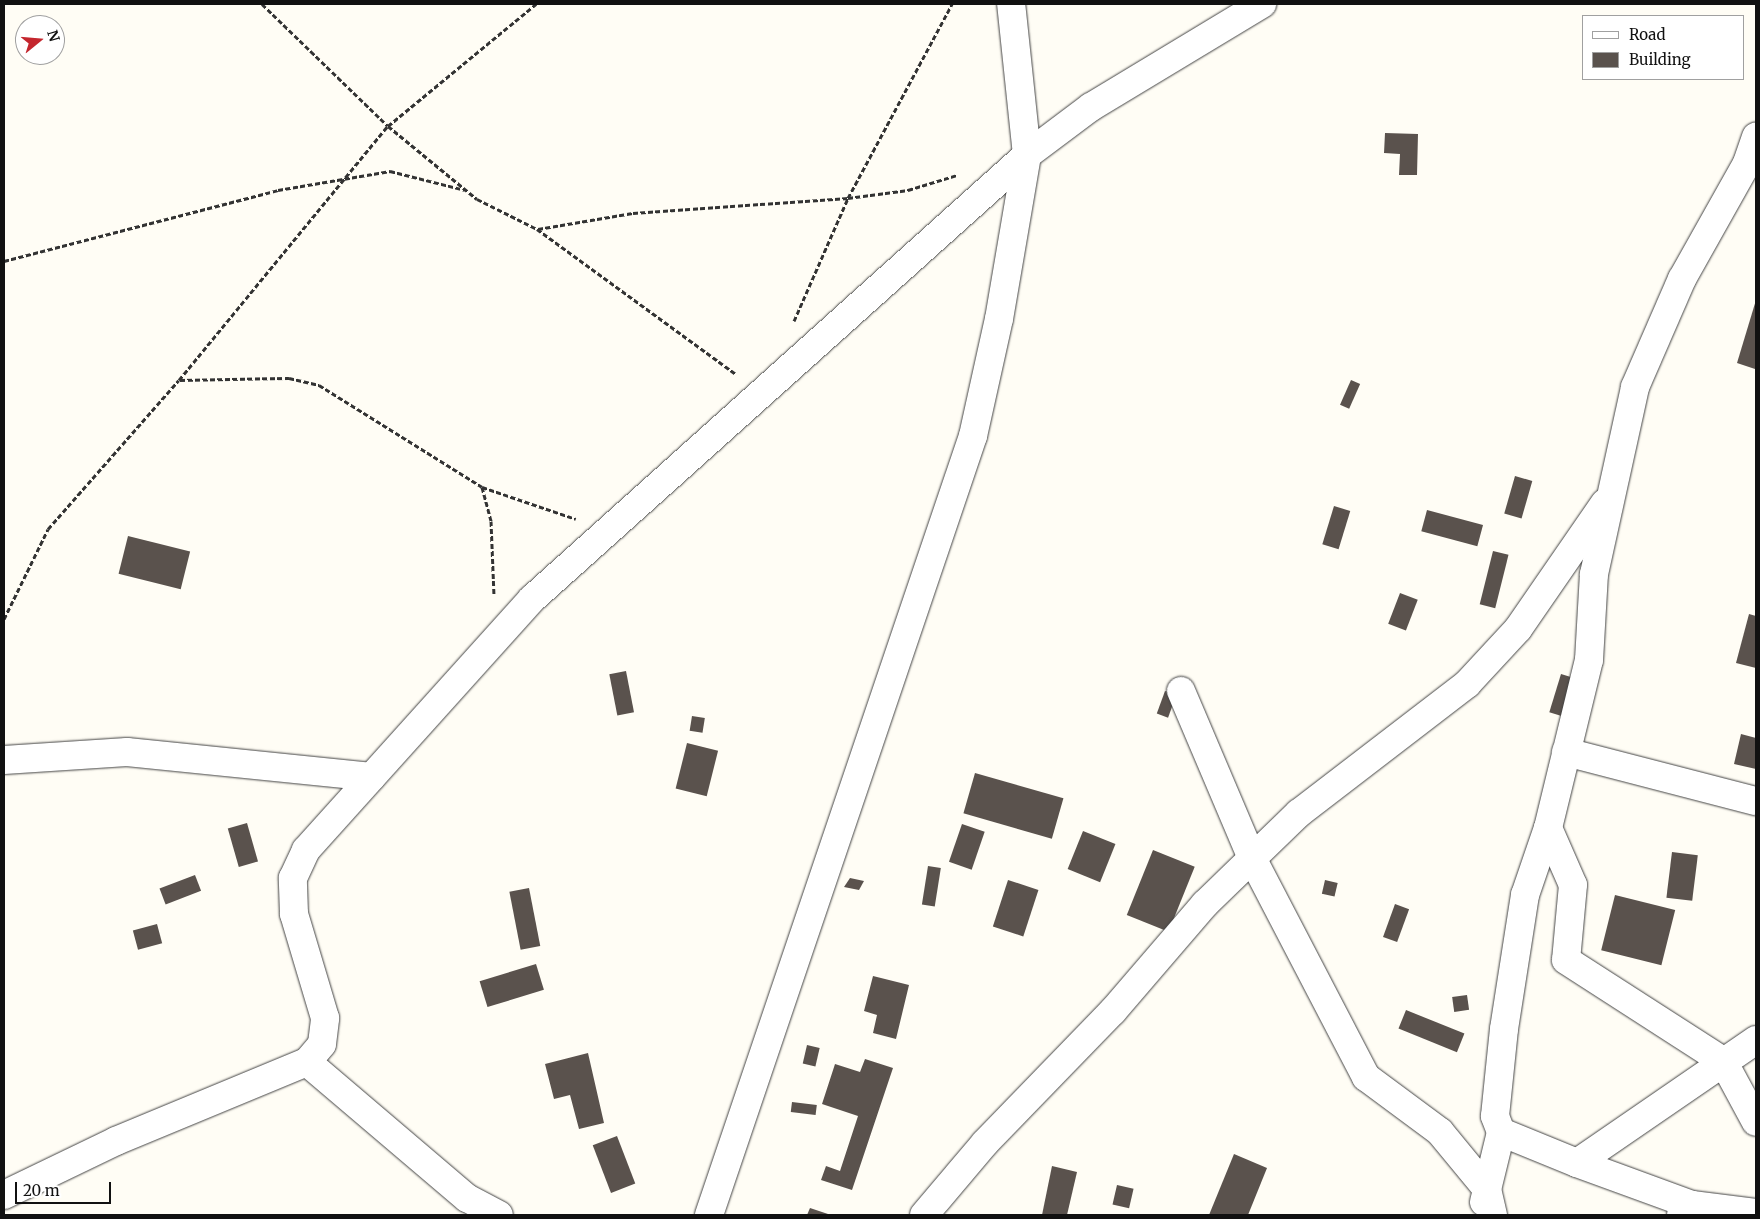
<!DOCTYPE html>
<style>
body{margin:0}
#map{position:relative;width:1760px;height:1219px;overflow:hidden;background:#fffdf5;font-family:Merriweather,serif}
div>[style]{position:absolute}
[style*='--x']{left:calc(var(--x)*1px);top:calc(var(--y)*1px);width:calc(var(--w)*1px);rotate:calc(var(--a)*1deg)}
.building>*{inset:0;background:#5a524d;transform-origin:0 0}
.path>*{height:3px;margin-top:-1.5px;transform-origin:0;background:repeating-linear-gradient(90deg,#333 0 5px,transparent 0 7.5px)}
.roads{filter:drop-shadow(0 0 1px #444) drop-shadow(0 0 1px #444)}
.minor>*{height:28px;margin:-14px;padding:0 14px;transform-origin:14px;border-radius:14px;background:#fff}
span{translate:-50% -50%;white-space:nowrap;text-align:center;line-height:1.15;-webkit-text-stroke:5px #fff;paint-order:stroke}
.frame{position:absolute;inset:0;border:5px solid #111;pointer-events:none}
.legend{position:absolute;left:1582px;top:15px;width:162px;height:65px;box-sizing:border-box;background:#fff;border:1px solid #a0a0a0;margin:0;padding:6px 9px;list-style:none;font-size:15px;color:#111}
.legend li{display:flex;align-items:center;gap:10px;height:25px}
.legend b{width:25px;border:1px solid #a0a0a0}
.north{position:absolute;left:15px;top:15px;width:50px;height:50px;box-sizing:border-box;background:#fff;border:1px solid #a0a0a0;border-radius:50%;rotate:73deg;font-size:14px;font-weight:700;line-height:20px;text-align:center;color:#111}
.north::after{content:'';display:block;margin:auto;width:18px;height:22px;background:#c4262e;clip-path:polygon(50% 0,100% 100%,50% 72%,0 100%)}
.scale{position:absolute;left:15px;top:1182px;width:96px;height:22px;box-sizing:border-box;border:2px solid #111;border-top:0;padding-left:6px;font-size:15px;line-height:18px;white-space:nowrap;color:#111;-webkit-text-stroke:4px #fff;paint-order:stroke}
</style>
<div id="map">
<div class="building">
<i style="clip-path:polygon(1385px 133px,1418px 134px,1417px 175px,1399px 175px,1400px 154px,1384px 153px)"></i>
<i style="clip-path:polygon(1756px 300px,1756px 364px,1755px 369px,1737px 363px)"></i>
<i style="left:1351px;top:380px;width:10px;height:27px;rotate:24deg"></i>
<i style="left:1515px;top:476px;width:18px;height:39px;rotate:16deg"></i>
<i style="left:1334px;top:506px;width:17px;height:40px;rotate:17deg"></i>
<i style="left:1427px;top:510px;width:58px;height:22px;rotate:15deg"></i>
<i style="left:128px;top:536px;width:64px;height:39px;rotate:14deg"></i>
<i style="left:1493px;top:551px;width:16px;height:55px;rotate:14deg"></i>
<i style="left:1400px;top:593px;width:19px;height:33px;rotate:21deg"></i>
<i style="clip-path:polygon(1749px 614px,1756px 616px,1756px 668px,1736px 663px)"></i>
<i style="left:626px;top:671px;width:42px;height:17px;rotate:79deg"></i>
<i style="left:1561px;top:674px;width:17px;height:40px;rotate:17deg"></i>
<i style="left:1165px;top:691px;width:12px;height:24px;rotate:20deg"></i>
<i style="left:692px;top:716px;width:13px;height:15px;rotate:9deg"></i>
<i style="clip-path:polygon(1741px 734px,1756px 738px,1756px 769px,1734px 764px)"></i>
<i style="left:687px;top:743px;width:32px;height:47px;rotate:14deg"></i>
<i style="left:975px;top:773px;width:92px;height:42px;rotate:16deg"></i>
<i style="left:247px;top:823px;width:40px;height:20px;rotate:74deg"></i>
<i style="left:962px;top:824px;width:24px;height:40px;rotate:19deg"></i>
<i style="left:1083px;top:831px;width:35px;height:41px;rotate:22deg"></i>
<i style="left:1153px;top:850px;width:45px;height:70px;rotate:22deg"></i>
<i style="left:1672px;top:852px;width:26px;height:46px;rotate:7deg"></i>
<i style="left:928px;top:866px;width:13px;height:39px;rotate:9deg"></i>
<i style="left:195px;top:875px;width:17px;height:38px;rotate:69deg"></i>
<i style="clip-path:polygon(850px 878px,864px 881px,859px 890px,844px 887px)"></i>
<i style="left:1008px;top:880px;width:32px;height:49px;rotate:18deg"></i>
<i style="left:1325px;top:880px;width:13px;height:14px;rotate:13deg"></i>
<i style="left:529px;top:888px;width:59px;height:20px;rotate:79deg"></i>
<i style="left:1615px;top:895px;width:62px;height:57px;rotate:14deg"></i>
<i style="left:1395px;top:904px;width:15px;height:35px;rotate:20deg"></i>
<i style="left:157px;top:924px;width:20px;height:25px;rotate:75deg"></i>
<i style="left:536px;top:964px;width:27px;height:59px;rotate:73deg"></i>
<i style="clip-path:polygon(873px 976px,909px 985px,896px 1039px,873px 1033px,877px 1015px,864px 1011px)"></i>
<i style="left:1467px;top:995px;width:15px;height:15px;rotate:82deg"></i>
<i style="left:1406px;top:1010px;width:63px;height:20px;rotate:22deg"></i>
<i style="left:807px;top:1045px;width:13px;height:19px;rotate:13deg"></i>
<i style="clip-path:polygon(588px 1053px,604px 1123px,579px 1129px,570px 1095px,554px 1099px,545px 1064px)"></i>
<i style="clip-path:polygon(865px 1059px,893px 1068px,852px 1190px,821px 1180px,826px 1166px,840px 1171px,858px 1116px,822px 1104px,835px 1064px,860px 1072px)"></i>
<i style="left:792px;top:1102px;width:25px;height:10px;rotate:7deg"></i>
<i style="left:617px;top:1136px;width:51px;height:26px;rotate:69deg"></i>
<i style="clip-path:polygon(1234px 1154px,1267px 1168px,1248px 1215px,1209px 1215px)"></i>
<i style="clip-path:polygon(1052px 1166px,1077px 1172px,1067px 1215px,1042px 1215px)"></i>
<i style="left:1117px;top:1185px;width:17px;height:20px;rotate:13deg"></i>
<i style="clip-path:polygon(810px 1208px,831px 1215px,807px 1215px)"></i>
</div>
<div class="path">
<i style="--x:262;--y:4;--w:175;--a:44.1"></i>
<i style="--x:388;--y:126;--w:115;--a:39.4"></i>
<i style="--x:477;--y:199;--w:67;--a:26.6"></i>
<i style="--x:537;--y:229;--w:246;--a:36.1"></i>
<i style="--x:538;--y:229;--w:96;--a:-9.6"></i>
<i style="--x:633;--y:213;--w:216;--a:-4"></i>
<i style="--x:848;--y:198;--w:61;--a:-7.6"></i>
<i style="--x:908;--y:190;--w:51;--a:-17"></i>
<i style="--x:4;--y:261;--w:283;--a:-14.5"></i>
<i style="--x:278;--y:190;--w:114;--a:-9.6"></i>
<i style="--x:390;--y:171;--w:77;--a:14.2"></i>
<i style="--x:794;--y:321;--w:134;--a:-66.3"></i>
<i style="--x:848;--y:198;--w:220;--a:-61.8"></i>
<i style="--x:180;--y:380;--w:109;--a:-1.1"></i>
<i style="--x:289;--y:378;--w:31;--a:13"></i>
<i style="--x:319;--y:385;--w:192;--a:32"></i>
<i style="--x:482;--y:487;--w:99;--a:18.8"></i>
<i style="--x:482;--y:487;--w:35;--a:75"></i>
<i style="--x:491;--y:521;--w:74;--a:87.7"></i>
<i style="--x:4;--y:619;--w:100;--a:-63.9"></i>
<i style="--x:48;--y:529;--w:198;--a:-48.7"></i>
<i style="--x:179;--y:380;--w:329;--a:-50.6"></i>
<i style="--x:388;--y:126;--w:192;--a:-39.5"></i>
</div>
<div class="roads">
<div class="minor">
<i style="--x:1181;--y:691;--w:181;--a:67"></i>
<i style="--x:1252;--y:858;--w:247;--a:62.5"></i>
<i style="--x:1366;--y:1077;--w:92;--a:36.6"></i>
<i style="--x:1440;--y:1132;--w:74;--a:50.5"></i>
<i style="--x:1487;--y:1189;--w:27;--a:77"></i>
<i style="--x:1566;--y:752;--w:196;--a:14.5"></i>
<i style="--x:4;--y:760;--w:123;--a:-3.7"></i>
<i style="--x:127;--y:752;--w:246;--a:5.8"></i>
<i style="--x:1548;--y:828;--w:62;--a:66.3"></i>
<i style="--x:1573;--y:885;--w:75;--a:95.3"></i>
<i style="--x:1566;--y:960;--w:187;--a:32.8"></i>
<i style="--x:1723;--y:1061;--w:69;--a:61.6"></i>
<i style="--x:307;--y:1062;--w:210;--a:40.4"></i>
<i style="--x:467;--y:1198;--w:36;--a:28"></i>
<i style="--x:1501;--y:1132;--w:17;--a:-111"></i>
<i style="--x:1495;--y:1116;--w:87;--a:-84.1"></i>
<i style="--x:1504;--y:1029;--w:136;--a:-81.1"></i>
<i style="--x:1525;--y:895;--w:71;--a:-71.1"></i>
<i style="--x:1548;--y:828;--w:173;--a:-76.3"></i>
<i style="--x:1589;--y:660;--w:86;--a:-86.7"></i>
<i style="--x:1594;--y:574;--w:191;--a:-77.6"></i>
<i style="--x:1635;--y:387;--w:118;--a:-66.5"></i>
<i style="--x:1682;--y:279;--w:133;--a:-60.7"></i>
<i style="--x:1747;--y:163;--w:28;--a:-71"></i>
<i style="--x:1577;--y:1163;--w:122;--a:20.1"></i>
<i style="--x:4;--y:1195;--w:124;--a:-25.7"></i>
<i style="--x:116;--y:1141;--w:207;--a:-22.5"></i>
<i style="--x:307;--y:1062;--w:23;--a:-50"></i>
<i style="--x:322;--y:1044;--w:26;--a:-83"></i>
<i style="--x:325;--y:1018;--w:109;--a:-106.6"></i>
<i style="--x:294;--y:914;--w:36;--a:-92"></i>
<i style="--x:293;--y:878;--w:31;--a:-65"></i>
<i style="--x:306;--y:850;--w:338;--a:-48"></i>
<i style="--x:532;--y:599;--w:665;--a:-41.89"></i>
<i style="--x:1027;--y:155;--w:80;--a:-36.9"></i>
<i style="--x:1091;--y:107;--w:200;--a:-31.1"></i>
<i style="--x:1484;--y:1202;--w:72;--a:-76.3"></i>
<i style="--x:1501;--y:1132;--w:82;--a:22.2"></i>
<i style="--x:1577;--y:1163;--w:217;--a:-34.5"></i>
<i style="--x:709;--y:1215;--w:823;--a:-71.28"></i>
<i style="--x:973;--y:436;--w:120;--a:-77.5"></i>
<i style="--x:999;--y:319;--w:166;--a:-80.3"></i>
<i style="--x:1027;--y:155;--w:152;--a:-96"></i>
<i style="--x:924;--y:1215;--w:94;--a:-49.7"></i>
<i style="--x:985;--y:1143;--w:184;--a:-45.9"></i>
<i style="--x:1113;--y:1011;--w:141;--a:-49.3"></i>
<i style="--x:1205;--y:904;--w:131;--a:-44.1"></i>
<i style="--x:1299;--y:813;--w:212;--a:-37.5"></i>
<i style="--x:1467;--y:684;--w:75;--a:-47.2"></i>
<i style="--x:1518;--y:629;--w:153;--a:-55.4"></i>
<i style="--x:1681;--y:1215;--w:15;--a:-42"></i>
<i style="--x:1692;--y:1205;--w:64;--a:7.1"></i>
</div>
</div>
<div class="frame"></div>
<ul class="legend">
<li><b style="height:6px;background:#fff"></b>Road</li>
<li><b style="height:14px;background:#5a524d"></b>Building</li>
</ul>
<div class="north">N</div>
<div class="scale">20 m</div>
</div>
